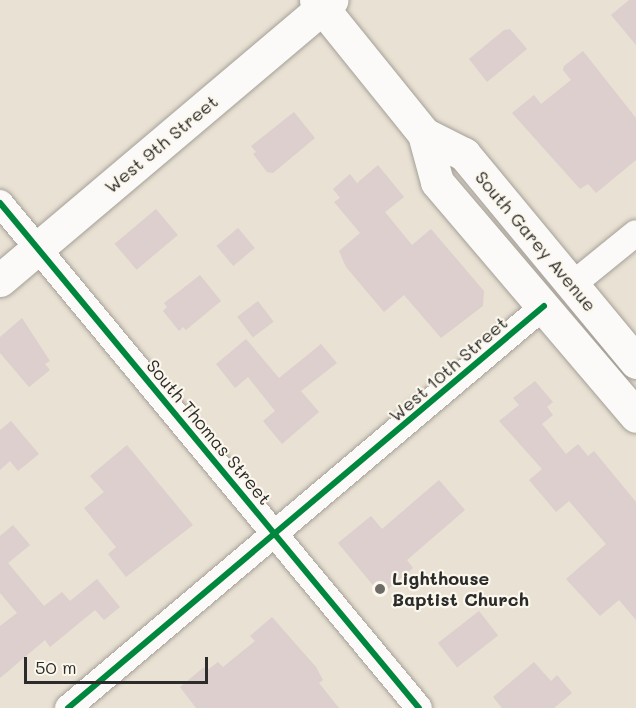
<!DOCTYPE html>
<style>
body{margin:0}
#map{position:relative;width:636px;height:708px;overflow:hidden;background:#e9e1d3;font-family:Mali,sans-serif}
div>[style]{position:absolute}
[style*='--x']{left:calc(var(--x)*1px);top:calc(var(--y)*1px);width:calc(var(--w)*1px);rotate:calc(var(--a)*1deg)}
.building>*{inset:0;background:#dccfcd;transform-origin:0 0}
.roads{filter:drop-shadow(0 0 2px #a4a098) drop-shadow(0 0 2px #a4a098)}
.street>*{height:26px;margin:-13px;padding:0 13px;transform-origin:13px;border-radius:13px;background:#fcfaf8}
.secondary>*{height:33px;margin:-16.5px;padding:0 16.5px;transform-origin:16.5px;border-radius:16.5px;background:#fcfaf8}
.primary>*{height:33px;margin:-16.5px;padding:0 16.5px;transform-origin:16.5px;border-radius:16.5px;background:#fcfaf8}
.cycleway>*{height:6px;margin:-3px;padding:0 3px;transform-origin:3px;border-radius:3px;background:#00873e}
.dots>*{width:16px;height:16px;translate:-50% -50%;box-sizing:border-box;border:3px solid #fbf7ec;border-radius:50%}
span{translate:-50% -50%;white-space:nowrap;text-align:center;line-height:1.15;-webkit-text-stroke:4.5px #fbf7ec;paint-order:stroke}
.street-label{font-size:18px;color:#2b2b2b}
.poi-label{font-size:18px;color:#2b2b2b;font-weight:700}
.left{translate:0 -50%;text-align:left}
.scale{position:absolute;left:24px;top:657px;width:184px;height:27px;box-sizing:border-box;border:3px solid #2b2b2b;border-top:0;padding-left:8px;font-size:18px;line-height:21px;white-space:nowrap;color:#2b2b2b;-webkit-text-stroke:4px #fbf7ec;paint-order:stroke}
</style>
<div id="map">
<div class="building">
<i style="clip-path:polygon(629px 0,636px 0,636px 45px,611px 15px)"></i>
<i style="clip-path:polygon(510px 29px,527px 49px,487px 82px,469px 59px,504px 30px)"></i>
<i style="clip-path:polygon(583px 51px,636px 118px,636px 160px,596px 193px,588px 184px,580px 189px,512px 113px,534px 95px,541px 104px,571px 80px,563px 70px,564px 66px)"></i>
<i style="clip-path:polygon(294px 112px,315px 138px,273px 173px,267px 172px,253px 154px,256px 152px,251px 146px)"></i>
<i style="clip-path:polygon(378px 165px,404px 197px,385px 212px,412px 245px,431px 229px,484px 291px,483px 306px,441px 338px,404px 295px,384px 312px,346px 267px,339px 251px,360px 233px,334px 202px,340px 198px,333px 189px,350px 174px,357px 183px)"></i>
<i style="left:156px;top:209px;width:34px;height:54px;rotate:50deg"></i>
<i style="left:238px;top:228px;width:26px;height:28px;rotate:50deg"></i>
<i style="clip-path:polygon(200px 275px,221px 301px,186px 330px,183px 327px,179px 331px,163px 311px,167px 307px,164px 303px)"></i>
<i style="left:258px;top:301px;width:26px;height:26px;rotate:53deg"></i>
<i style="clip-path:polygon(22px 318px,50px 361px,45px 364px,50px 370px,29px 387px,0 353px,0 337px)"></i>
<i style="clip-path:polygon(246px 339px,279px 378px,321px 344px,337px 363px,301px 391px,319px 412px,282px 444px,263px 421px,275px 411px,248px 377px,235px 388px,216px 364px)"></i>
<i style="clip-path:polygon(535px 381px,553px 402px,547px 407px,553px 415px,542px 424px,566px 454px,578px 444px,588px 456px,594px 451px,636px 502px,636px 620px,619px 600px,600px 616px,566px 579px,606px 544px,569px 501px,556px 512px,529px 480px,542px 469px,499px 421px,519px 405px,513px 398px)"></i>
<i style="clip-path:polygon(11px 421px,39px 454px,18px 471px,10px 461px,0 470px,0 430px)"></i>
<i style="clip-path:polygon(127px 445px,193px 525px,126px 577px,108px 554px,116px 547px,84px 508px,104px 492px,90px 476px)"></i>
<i style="clip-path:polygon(439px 480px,465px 510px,407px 560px,413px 568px,381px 595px,338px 543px,371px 516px,382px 529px)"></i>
<i style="clip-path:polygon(13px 525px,30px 545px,8px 563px,44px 606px,62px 592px,70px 601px,97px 579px,120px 607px,104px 620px,95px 610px,50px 647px,45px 640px,0 678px,0 626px,17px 613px,0 593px,0 536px)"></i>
<i style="left:479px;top:611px;width:31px;height:52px;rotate:52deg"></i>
<i style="clip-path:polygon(272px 617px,316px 667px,323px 680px,319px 683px,339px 708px,196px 708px,180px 687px,204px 667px,206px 671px,218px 662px,223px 667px,255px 641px,250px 636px)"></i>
<i style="clip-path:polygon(534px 662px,551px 681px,557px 675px,572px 693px,554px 708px,502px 708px,493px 697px)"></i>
</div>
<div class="roads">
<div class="street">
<i style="--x:0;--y:203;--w:656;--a:50.32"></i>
<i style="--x:572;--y:285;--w:82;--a:-39.1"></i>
<i style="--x:68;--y:708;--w:623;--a:-40.18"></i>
</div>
<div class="secondary">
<i style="--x:0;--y:280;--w:434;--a:-40.2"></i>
</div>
<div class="primary">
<i style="--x:316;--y:0;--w:172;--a:51.1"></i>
<i style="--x:424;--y:134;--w:50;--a:74.8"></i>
<i style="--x:437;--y:182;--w:307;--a:49.6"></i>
<i style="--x:424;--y:134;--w:45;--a:26.6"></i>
<i style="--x:464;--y:154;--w:270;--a:50.4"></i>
</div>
</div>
<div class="cycleway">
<i style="--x:0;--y:203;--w:656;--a:50.32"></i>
<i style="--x:68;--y:708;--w:623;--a:-40.18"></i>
</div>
<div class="dots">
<i style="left:380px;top:589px;background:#6e6b66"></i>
</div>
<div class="street-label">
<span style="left:161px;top:144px;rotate:-40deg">West 9th Street</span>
<span style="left:536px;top:241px;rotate:50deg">South Garey Avenue</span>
<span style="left:448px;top:369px;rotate:-41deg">West 10th Street</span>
<span style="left:209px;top:432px;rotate:50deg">South Thomas Street</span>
</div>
<div class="poi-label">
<span class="left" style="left:392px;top:589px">Lighthouse<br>Baptist Church</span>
</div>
<div class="scale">50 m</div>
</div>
